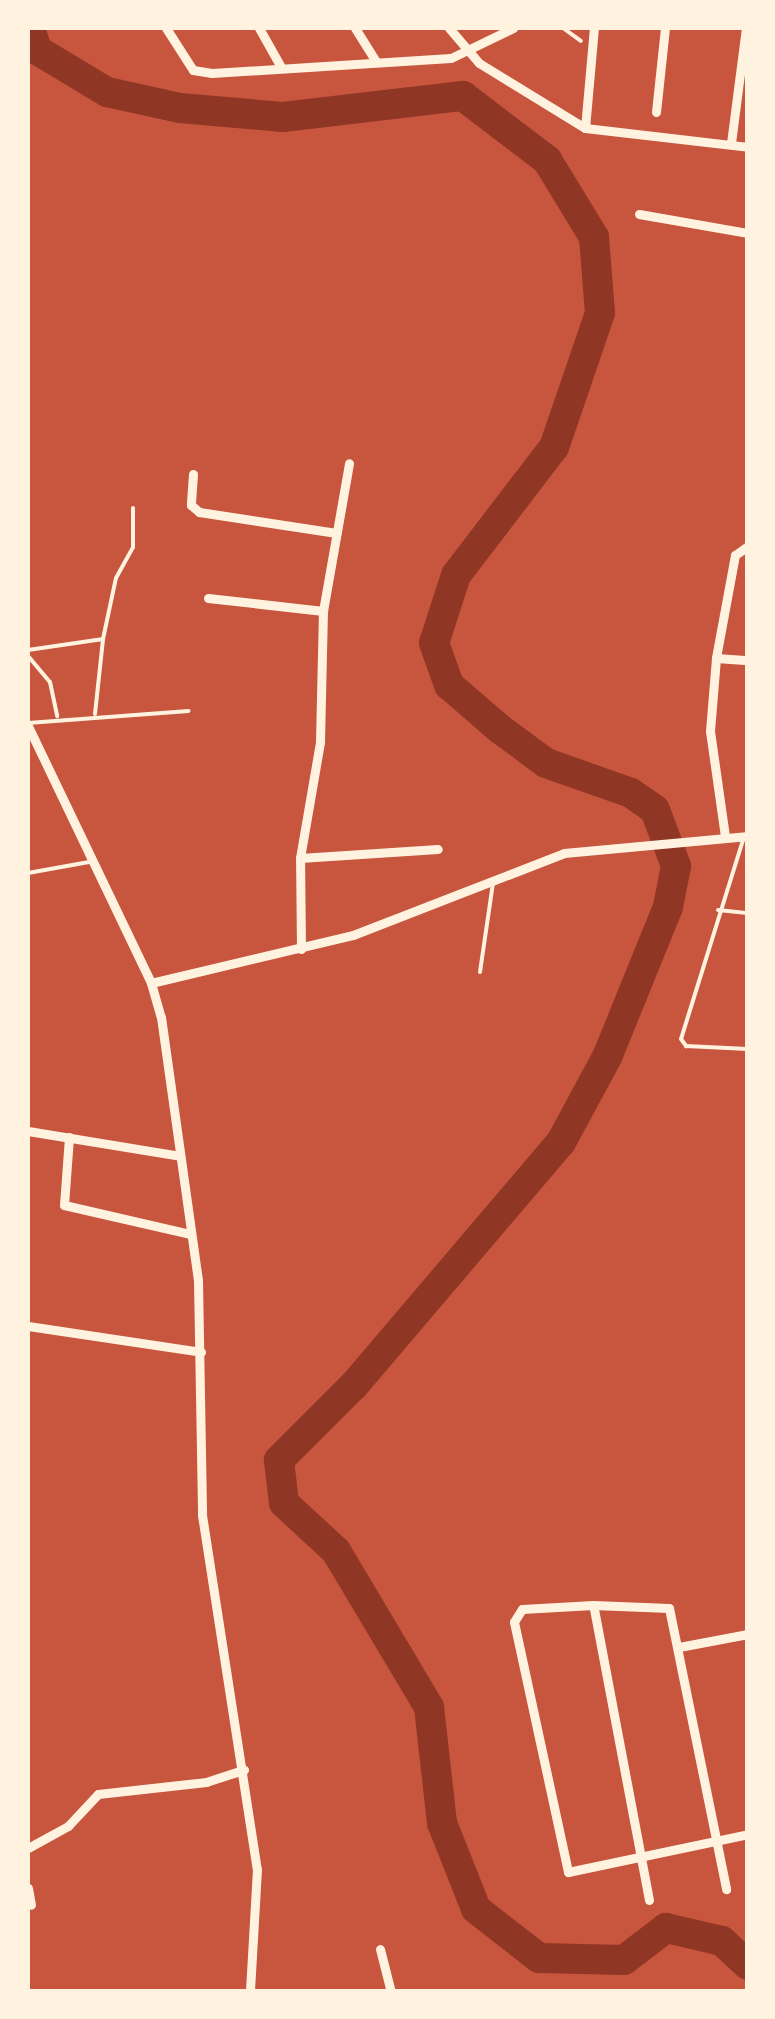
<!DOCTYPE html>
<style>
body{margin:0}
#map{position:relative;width:775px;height:2019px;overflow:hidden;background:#c8553d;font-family:Karla,sans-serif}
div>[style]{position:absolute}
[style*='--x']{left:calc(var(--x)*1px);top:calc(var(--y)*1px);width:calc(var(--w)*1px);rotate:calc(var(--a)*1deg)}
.river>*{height:30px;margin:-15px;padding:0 15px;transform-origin:15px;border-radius:15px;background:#8f3625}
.service>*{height:4px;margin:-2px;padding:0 2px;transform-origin:2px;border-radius:2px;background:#fff3e0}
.minor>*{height:9px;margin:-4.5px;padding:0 4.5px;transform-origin:4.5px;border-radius:4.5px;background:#fff3e0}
span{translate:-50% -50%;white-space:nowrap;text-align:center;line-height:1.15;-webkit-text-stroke:8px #fff3e0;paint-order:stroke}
.frame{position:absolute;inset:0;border:30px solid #fff3e0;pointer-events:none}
</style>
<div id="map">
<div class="river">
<i style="--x:30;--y:28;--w:23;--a:72"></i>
<i style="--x:37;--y:50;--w:82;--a:31"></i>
<i style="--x:107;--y:92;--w:75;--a:12.4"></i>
<i style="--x:180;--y:108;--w:103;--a:5"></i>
<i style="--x:283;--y:117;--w:181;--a:-6.7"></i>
<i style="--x:463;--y:96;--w:106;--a:37.3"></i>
<i style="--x:547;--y:160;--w:90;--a:58.6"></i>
<i style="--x:594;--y:237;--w:76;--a:85.5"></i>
<i style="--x:600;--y:313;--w:142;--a:108.9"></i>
<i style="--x:554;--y:447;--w:161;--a:127.4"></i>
<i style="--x:456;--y:575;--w:71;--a:107.9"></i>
<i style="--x:434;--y:643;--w:45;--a:70.3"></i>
<i style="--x:449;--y:685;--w:67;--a:40.8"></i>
<i style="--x:500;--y:729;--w:57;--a:36.5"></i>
<i style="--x:546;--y:763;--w:90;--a:19.4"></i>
<i style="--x:631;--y:793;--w:29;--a:35"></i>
<i style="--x:655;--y:810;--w:60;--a:69.4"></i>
<i style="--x:676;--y:866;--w:42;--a:101"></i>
<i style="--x:668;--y:907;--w:162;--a:112.1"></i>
<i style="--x:607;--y:1057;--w:97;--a:118.4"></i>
<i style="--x:561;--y:1142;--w:321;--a:130.4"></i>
<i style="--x:353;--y:1386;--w:105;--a:135"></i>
<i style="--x:279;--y:1460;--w:43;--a:83.4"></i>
<i style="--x:284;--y:1503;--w:71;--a:42.7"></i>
<i style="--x:336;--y:1551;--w:182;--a:59.2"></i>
<i style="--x:429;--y:1707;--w:117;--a:83.6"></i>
<i style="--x:442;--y:1823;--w:92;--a:68.4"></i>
<i style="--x:476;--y:1909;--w:80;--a:37.9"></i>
<i style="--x:539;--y:1958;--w:85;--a:1.3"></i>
<i style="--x:624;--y:1960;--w:53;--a:-37.3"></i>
<i style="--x:666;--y:1928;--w:57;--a:13.1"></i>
<i style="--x:722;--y:1941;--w:35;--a:43"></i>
</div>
<div class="service">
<i style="--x:563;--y:28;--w:22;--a:36"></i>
<i style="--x:28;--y:650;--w:76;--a:-8.3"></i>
<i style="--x:103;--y:639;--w:62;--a:-78"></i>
<i style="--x:116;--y:578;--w:35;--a:-61"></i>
<i style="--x:133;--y:547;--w:39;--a:-90"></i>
<i style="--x:28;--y:656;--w:34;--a:50"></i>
<i style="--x:50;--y:682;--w:35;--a:78"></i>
<i style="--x:95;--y:714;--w:75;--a:-83.9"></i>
<i style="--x:28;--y:723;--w:161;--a:-4.3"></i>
<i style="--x:743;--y:840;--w:208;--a:107.3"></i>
<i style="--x:681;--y:1039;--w:9;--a:54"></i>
<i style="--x:686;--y:1046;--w:62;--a:2.8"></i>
<i style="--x:28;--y:873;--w:62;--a:-10.2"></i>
<i style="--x:718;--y:910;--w:30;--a:6"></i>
<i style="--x:480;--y:972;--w:90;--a:-81.7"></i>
</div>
<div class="minor">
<i style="--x:166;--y:28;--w:50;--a:57.3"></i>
<i style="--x:193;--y:70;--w:19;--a:9"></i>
<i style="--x:212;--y:73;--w:239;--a:-3.6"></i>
<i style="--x:451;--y:58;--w:69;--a:-25.8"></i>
<i style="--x:259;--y:28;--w:45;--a:60.6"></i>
<i style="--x:355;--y:28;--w:40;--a:58"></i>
<i style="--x:449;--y:28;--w:46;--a:49.4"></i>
<i style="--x:479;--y:63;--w:124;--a:31.5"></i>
<i style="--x:585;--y:128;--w:164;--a:6.6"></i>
<i style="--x:656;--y:112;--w:84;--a:-83.9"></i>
<i style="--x:585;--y:128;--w:100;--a:-84.9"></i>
<i style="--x:731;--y:143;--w:116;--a:-82.6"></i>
<i style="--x:639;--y:214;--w:111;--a:9.9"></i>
<i style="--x:193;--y:474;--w:31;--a:94"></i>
<i style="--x:191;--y:505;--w:11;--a:41"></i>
<i style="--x:199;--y:512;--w:139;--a:8.7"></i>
<i style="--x:748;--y:546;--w:16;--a:145"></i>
<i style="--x:735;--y:555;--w:105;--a:100.5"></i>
<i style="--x:716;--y:658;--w:32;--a:4"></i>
<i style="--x:208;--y:598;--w:116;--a:6.4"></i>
<i style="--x:716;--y:658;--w:73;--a:94.7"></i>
<i style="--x:710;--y:731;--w:106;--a:81.9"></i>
<i style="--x:28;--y:726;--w:285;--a:64.4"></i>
<i style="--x:151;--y:983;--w:35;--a:74"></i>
<i style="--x:161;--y:1017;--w:266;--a:82"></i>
<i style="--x:198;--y:1280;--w:235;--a:89"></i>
<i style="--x:202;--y:1515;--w:358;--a:81.2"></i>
<i style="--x:257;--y:1869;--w:123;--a:93.3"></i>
<i style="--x:300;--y:858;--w:138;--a:-3.7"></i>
<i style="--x:301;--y:949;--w:91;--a:-90.6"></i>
<i style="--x:300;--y:858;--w:118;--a:-80.2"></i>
<i style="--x:320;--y:742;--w:131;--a:-88.7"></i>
<i style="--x:323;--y:611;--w:150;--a:-80"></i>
<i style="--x:151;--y:983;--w:208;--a:-13.4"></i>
<i style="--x:353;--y:935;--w:226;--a:-21.2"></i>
<i style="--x:564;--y:853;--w:185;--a:-5.3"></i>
<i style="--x:28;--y:1131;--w:154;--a:9.3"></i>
<i style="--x:69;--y:1137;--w:68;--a:94.2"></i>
<i style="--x:64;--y:1205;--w:130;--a:12.9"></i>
<i style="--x:28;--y:1326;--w:175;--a:8.5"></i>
<i style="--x:593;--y:1605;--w:71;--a:176.8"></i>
<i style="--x:522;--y:1609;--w:15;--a:122"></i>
<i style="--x:514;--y:1622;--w:256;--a:77.8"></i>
<i style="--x:568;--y:1872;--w:184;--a:-11.9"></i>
<i style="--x:679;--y:1647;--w:70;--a:-10.7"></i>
<i style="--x:28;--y:1848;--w:46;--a:-28.8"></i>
<i style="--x:68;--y:1826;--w:44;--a:-46.8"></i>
<i style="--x:98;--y:1794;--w:109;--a:-6.3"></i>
<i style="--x:206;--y:1782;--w:40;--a:-18"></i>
<i style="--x:28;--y:1888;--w:17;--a:80"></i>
<i style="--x:649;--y:1900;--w:300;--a:-100.7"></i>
<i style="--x:593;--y:1605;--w:76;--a:2.3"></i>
<i style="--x:669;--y:1608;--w:287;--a:78.5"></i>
<i style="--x:380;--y:1949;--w:44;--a:75.7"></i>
</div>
<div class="frame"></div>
</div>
